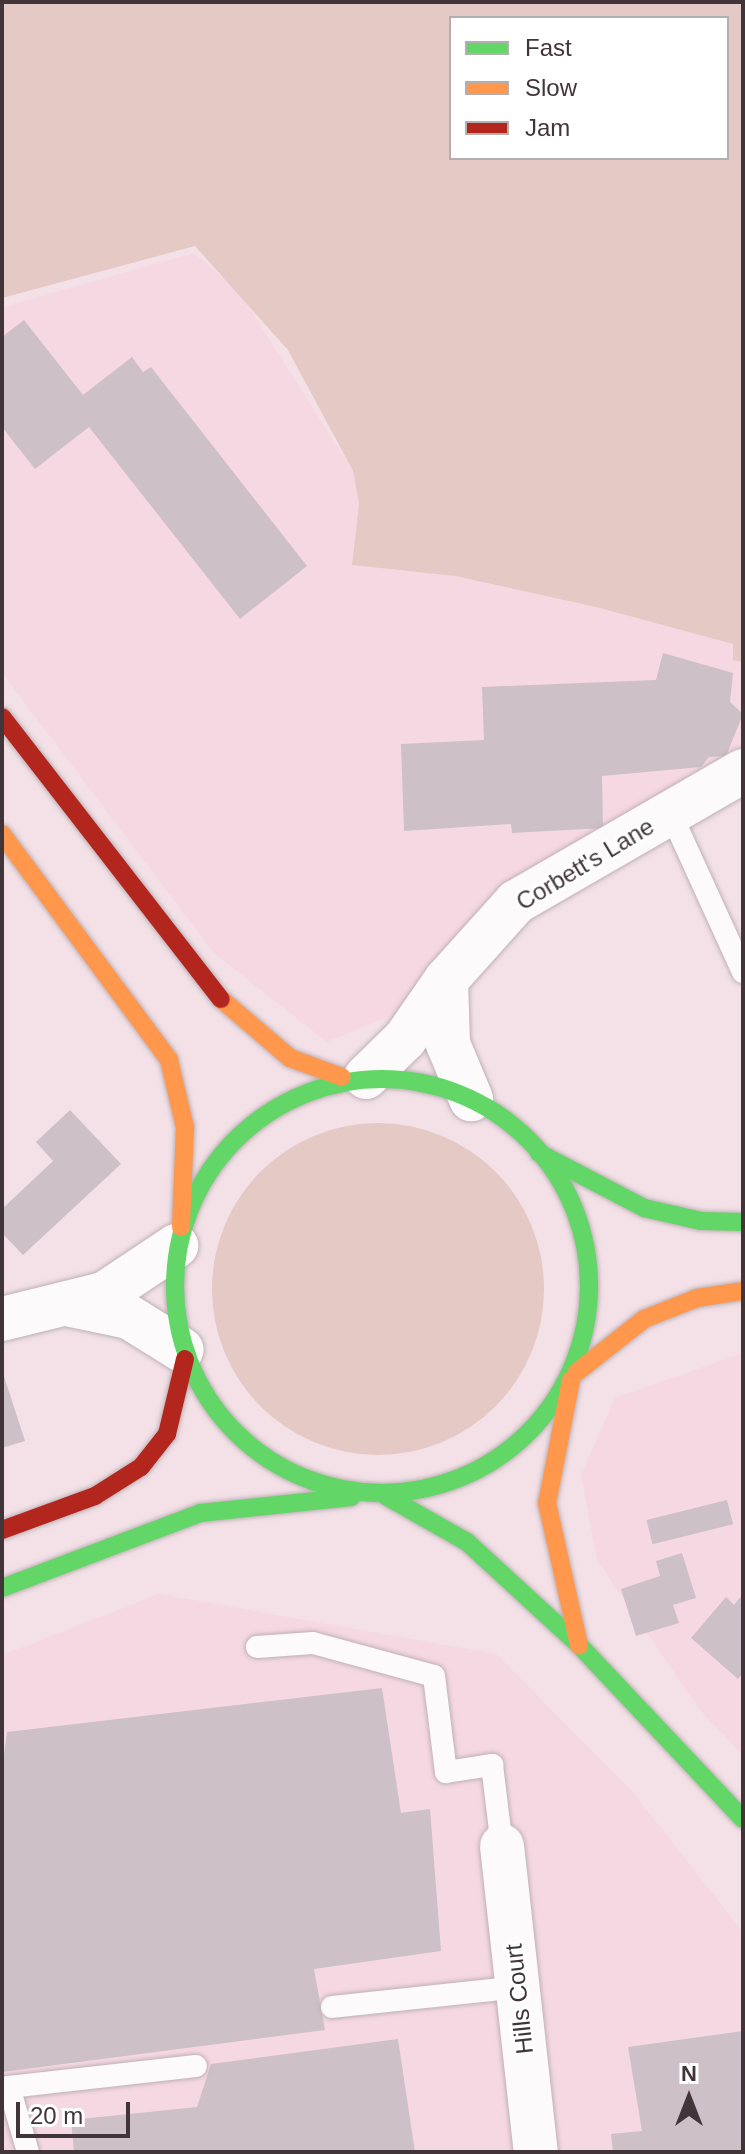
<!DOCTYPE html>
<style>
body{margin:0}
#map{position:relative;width:745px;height:2154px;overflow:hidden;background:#f3e1e7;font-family:Arial,sans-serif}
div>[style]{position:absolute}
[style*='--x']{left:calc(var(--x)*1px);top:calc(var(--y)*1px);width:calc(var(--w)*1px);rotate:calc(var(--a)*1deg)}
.built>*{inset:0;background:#f6d8e2}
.green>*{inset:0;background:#e4c9c5}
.round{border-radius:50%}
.building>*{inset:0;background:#cdc0c7;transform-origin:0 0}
.roads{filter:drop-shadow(0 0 2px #bfb1b6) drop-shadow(0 0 2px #bfb1b6)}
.lane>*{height:22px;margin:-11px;padding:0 11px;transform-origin:11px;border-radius:11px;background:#fdfafb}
.street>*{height:44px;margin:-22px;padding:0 22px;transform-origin:22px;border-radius:22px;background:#fdfafb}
.fast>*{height:18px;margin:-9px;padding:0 9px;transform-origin:9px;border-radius:9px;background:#63d668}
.fast>.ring{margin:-9px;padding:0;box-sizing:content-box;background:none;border:18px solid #63d668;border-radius:50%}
.slow>*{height:18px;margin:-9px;padding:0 9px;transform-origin:9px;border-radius:9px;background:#ff974d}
.jam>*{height:18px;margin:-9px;padding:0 9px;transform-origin:9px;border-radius:9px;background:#b3261e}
span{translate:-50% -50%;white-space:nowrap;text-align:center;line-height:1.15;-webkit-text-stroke:6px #fff;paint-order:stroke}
.street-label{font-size:24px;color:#42353a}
.frame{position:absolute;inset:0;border:4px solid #42353a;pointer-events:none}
.legend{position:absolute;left:449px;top:16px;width:280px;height:144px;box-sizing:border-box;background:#fff;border:2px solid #b3aeb0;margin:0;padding:10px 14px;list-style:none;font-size:24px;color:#42353a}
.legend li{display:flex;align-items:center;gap:16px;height:40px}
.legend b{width:40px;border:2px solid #b3aeb0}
.north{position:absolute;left:649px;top:2058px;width:80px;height:80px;-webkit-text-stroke:6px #fff;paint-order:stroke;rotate:0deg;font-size:22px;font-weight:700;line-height:32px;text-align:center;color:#42353a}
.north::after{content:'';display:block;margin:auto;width:28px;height:36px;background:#42353a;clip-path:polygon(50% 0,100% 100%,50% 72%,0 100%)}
.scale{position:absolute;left:16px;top:2102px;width:114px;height:36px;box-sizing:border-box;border:4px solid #42353a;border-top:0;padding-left:10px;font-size:24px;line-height:28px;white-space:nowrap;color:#42353a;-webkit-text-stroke:6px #fff;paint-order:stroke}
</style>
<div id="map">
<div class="built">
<i style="clip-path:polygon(194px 253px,238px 290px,353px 471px,359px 504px,352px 565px,455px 576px,596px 607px,733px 644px,733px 659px,743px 662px,743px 758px,634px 811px,417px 1005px,327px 1042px,214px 953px,2px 673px,2px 307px)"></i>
<i style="clip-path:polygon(743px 1353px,743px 1755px,700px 1710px,597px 1560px,581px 1475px,615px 1398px)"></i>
<i style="clip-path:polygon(159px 1594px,496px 1654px,631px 1790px,743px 1932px,743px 2152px,2px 2152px,2px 1655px)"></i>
</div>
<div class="green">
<i style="clip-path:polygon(evenodd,2px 2px,743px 2px,743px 662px,733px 660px,733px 644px,596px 607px,455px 576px,352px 565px,359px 504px,353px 471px,288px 350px,195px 246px,2px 298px,2px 2px,451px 18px,727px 18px,727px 158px,451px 158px,451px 18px)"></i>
<i class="round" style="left:212px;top:1123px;width:332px;height:332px"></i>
</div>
<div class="building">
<i style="clip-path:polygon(24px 320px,83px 395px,132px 357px,143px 372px,151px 367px,307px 566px,240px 619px,89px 427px,35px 469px,2px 427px,2px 337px)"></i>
<i style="clip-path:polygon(663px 653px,733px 673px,730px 702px,743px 714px,726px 756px,709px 757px,701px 767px,602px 776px,603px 828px,512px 833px,511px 824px,404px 831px,401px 744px,484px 740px,482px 687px,656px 680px)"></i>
<i style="clip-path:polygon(70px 1110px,121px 1164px,23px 1255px,2px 1233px,2px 1209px,53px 1161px,36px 1142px)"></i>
<i style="clip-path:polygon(2px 1370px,25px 1441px,2px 1448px)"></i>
<i style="left:727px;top:1500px;width:25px;height:83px;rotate:76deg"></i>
<i style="clip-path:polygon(682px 1553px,696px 1598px,673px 1605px,679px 1623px,636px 1636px,621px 1589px,660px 1576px,656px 1561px)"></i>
<i style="clip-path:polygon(743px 1594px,743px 1673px,738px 1679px,691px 1638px,726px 1597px,734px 1605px)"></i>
<i style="clip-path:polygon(382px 1688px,401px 1813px,430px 1809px,441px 1951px,314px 1969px,325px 2030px,2px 2072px,2px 1770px,7px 1732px)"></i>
<i style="clip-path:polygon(743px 2031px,743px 2152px,613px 2152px,611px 2134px,642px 2131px,628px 2047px)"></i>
<i style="clip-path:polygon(398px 2039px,415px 2152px,74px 2152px,71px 2120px,197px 2107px,211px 2064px)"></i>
</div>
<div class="roads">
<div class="lane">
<i style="--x:670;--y:812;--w:176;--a:65.5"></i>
<i style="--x:257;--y:1647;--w:56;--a:-4.1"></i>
<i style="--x:313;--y:1643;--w:125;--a:15.3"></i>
<i style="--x:434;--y:1676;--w:97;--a:82.9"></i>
<i style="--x:446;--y:1772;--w:47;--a:-8.7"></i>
<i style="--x:492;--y:1765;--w:82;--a:83"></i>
<i style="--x:332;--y:2007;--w:187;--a:-6.1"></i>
<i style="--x:28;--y:2152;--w:68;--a:-106.3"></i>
<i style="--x:9;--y:2087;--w:188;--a:-6.4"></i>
</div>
<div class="street">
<i style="--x:446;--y:980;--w:64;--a:88.2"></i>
<i style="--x:448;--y:1044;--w:60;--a:67.3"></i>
<i style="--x:366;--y:1077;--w:54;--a:-44.3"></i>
<i style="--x:405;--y:1039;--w:72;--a:-55.2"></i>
<i style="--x:446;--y:980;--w:105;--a:-48.1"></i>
<i style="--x:516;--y:902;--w:262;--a:-30"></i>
<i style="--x:71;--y:1305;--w:59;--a:11.7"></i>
<i style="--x:129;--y:1317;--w:62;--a:31.9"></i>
<i style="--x:2;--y:1319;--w:105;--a:-13.8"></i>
<i style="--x:104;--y:1294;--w:87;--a:-33.7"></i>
<i style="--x:502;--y:1846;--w:308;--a:83.7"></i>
</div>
<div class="fast">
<i class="ring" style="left:175px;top:1079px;width:396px;height:396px"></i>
<i style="--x:539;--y:1153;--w:119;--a:27.6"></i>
<i style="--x:644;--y:1208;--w:58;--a:12.8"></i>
<i style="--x:701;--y:1221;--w:42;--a:1.4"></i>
<i style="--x:386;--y:1496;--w:93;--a:29.6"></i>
<i style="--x:467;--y:1542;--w:152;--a:42.6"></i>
<i style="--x:579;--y:1645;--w:239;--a:46.7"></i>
<i style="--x:2;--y:1588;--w:212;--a:-20.7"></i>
<i style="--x:200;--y:1513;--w:152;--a:-6"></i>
</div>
<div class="slow">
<i style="--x:2;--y:834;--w:281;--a:53.5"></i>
<i style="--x:169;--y:1060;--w:69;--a:76.6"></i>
<i style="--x:185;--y:1127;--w:100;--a:92.3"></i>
<i style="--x:221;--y:999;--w:91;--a:40.5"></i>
<i style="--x:290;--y:1058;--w:55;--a:20.1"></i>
<i style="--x:577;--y:1372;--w:85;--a:-38.3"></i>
<i style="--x:644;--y:1319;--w:57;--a:-21.6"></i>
<i style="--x:697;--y:1298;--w:47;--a:-8.7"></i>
<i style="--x:571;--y:1380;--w:125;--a:101"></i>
<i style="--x:547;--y:1503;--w:146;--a:77.3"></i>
</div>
<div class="jam">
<i style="--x:2;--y:717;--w:357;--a:52.2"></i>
<i style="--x:2;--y:1530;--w:99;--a:-20.1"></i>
<i style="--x:95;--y:1496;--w:54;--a:-32.2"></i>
<i style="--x:141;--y:1467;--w:42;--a:-51.8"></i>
<i style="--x:167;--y:1434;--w:77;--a:-76.5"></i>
</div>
</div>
<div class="street-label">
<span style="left:585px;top:864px;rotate:-31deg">Corbett's Lane</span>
<span style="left:519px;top:1999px;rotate:-96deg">Hills Court</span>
</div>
<div class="frame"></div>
<ul class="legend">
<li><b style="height:10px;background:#63d668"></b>Fast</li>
<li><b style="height:10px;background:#ff974d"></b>Slow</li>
<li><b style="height:10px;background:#b3261e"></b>Jam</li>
</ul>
<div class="north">N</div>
<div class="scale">20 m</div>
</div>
